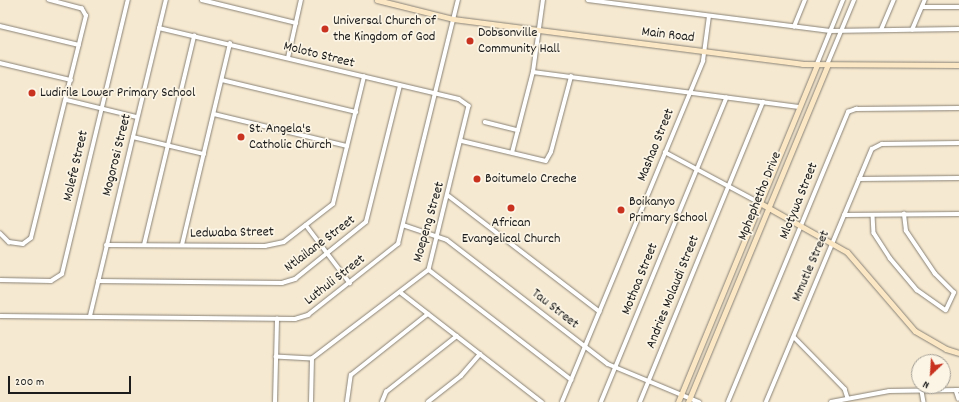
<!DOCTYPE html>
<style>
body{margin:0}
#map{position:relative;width:959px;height:402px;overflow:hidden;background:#f6e9d1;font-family:Dekko,sans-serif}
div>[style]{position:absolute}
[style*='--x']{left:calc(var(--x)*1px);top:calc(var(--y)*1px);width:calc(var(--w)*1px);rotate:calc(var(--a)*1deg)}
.roads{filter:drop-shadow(0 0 1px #898276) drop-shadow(0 0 1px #898276)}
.street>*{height:3.5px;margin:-1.75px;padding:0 1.75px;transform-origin:1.75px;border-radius:1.75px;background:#fff}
.secondary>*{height:5px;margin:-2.5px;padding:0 2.5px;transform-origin:2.5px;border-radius:2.5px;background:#fbe7c3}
.dots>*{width:11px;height:11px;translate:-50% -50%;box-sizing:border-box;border:2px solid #fcf5e5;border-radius:50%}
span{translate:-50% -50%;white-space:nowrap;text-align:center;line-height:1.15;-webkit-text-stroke:3.5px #fcf5e5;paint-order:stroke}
.poi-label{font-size:14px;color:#1c1c1c}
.left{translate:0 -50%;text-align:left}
.street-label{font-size:14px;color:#1c1c1c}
.north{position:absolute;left:911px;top:354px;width:40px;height:40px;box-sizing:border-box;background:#fcf5e5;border:1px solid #a29e95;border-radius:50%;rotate:205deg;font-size:11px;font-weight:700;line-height:16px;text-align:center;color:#1c1c1c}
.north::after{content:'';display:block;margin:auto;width:14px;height:18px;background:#c8321e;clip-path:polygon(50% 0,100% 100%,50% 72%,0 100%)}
.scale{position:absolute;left:8px;top:376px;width:123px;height:18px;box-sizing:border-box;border:2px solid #1c1c1c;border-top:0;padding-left:5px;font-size:12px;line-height:14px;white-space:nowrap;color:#1c1c1c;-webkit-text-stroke:3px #fcf5e5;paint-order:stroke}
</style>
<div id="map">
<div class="roads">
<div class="street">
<i style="--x:202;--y:0;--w:97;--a:13.7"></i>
<i style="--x:588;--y:0;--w:244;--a:7.3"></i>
<i style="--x:830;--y:31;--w:129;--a:-0.9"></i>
<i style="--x:922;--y:7;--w:37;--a:0"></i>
<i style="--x:0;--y:26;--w:81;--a:13.5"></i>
<i style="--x:794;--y:27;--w:29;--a:-68"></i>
<i style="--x:159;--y:28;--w:308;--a:13.3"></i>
<i style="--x:459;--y:99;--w:12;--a:35"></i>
<i style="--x:469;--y:106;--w:169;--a:103.7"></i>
<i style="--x:429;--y:270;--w:147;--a:142.7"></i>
<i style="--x:312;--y:359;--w:36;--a:-177"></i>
<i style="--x:881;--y:30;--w:33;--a:-67"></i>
<i style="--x:912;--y:30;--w:33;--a:-67"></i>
<i style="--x:288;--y:58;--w:59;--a:-77.4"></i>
<i style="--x:0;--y:63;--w:73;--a:13.5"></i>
<i style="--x:817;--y:64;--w:69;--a:-67.9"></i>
<i style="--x:827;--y:65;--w:70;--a:-67.4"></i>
<i style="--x:533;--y:72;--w:268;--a:7.5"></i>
<i style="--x:222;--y:80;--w:138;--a:13.4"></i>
<i style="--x:67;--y:100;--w:72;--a:13.7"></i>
<i style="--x:214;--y:114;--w:137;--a:13.5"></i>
<i style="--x:485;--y:122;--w:34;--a:14"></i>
<i style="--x:133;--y:137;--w:73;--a:13.5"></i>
<i style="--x:462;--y:141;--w:86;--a:13.4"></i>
<i style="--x:546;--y:161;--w:10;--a:-61"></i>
<i style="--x:551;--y:152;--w:78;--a:-75.1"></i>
<i style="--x:665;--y:152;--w:108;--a:28.2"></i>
<i style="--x:512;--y:153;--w:84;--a:-75.5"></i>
<i style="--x:533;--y:72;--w:73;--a:-82.1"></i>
<i style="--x:859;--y:179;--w:100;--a:-0.6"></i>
<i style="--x:449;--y:196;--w:190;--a:37.5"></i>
<i style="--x:844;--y:215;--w:115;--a:-0.5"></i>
<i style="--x:873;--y:215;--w:18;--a:87"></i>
<i style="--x:874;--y:233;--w:30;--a:57"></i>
<i style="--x:890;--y:258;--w:42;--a:49.8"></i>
<i style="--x:917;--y:290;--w:35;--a:35"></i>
<i style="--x:946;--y:310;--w:19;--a:-65"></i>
<i style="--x:954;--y:293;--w:27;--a:-135"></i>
<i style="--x:935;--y:274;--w:52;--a:-124"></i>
<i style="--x:906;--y:231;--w:17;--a:-97"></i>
<i style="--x:306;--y:225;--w:73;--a:52.8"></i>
<i style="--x:403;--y:225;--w:46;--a:18.8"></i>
<i style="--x:447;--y:240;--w:203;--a:37.6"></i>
<i style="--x:608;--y:364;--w:99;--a:22.7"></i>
<i style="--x:0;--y:233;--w:13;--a:45"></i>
<i style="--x:9;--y:242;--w:14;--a:8"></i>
<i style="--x:23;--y:244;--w:10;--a:-37"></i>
<i style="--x:31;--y:238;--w:229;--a:-76.1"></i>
<i style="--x:86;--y:16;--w:8;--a:-120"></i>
<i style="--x:82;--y:9;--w:34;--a:-165"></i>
<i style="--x:106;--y:245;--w:159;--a:0.4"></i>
<i style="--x:265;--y:246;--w:19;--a:-12"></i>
<i style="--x:284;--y:242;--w:62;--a:-37.8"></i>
<i style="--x:333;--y:204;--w:131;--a:-76.3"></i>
<i style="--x:144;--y:245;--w:215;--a:-76.5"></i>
<i style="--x:182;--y:245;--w:207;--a:-76.6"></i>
<i style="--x:429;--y:270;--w:180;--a:37.6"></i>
<i style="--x:0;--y:280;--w:51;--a:1.1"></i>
<i style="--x:51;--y:281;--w:13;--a:-32"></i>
<i style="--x:62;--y:274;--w:282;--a:-76.5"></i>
<i style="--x:98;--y:281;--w:184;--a:0.6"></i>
<i style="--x:282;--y:283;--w:14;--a:-17"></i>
<i style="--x:295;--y:279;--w:91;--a:-38.8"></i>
<i style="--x:366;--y:222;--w:140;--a:-76"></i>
<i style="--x:400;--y:292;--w:180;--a:37.8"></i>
<i style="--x:0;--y:316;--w:295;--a:0.6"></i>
<i style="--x:295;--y:319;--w:14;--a:-17"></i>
<i style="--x:308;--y:315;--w:115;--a:-38.3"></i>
<i style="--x:398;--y:244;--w:251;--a:-76.2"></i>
<i style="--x:90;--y:316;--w:325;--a:-76.5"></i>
<i style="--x:794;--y:337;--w:73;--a:45.6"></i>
<i style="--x:845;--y:389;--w:9;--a:72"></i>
<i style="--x:956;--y:390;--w:9;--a:72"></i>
<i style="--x:922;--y:391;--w:11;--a:80"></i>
<i style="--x:275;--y:402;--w:83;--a:-88.6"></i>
<i style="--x:311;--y:402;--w:43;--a:-88.7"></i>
<i style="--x:347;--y:402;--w:27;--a:-82"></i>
<i style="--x:351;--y:375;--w:98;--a:-38.4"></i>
<i style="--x:382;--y:402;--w:11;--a:-68"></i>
<i style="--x:386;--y:392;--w:90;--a:-38.3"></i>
<i style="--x:428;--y:402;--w:42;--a:-38.2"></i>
<i style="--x:461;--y:376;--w:29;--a:-49"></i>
<i style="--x:562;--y:402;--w:369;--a:-67.5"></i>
<i style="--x:703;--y:61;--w:45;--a:-82.4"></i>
<i style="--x:601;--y:402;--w:329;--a:-67.6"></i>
<i style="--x:640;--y:402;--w:324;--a:-67.7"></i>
<i style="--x:728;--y:402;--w:314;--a:-67.5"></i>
<i style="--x:848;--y:112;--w:9;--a:-21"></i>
<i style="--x:856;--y:109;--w:103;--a:-0.6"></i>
<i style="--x:766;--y:402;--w:274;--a:-67.3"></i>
<i style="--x:872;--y:149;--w:11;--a:-27"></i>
<i style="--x:882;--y:144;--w:77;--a:-0.7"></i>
<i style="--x:831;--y:402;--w:59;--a:-10.7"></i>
<i style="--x:889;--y:391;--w:70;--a:-0.8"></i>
</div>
<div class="secondary">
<i style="--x:377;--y:0;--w:78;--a:14"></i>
<i style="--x:453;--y:19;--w:352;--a:7.3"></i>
<i style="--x:802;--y:64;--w:157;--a:0.4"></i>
<i style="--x:760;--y:203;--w:100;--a:29.4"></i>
<i style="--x:847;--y:252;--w:104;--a:49.3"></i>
<i style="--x:915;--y:331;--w:36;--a:30"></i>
<i style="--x:946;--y:349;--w:14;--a:17"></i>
<i style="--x:678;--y:402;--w:365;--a:-67.6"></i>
<i style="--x:688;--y:402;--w:364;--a:-67.5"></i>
</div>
</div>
<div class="dots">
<i style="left:325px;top:29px;background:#c8321e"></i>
<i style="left:470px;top:41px;background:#c8321e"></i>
<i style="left:32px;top:93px;background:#c8321e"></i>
<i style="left:241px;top:137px;background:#c8321e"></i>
<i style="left:477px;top:179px;background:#c8321e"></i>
<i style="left:511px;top:208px;background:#c8321e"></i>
<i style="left:621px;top:210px;background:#c8321e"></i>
</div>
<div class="poi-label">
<span class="left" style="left:333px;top:29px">Universal Church of<br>the Kingdom of God</span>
<span class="left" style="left:478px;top:41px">Dobsonville<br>Community Hall</span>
<span class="left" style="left:40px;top:93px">Ludirile Lower Primary School</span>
<span class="left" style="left:249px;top:137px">St. Angela's<br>Catholic Church</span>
<span class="left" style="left:485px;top:179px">Boitumelo Creche</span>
<span class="left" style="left:629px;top:210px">Boikanyo<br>Primary School</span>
<span style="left:511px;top:231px">African<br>Evangelical Church</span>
</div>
<div class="street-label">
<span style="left:668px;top:35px;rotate:7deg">Main Road</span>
<span style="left:319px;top:55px;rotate:14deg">Moloto Street</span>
<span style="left:656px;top:145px;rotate:-68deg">Mashao Street</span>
<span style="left:117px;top:155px;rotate:-76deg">Mogorosi Street</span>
<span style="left:76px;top:166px;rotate:-77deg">Molefe Street</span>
<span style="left:760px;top:196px;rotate:-68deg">Mphephetho Drive</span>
<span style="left:799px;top:201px;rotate:-68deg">Mlotywa Street</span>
<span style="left:429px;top:222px;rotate:-74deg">Moepeng Street</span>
<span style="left:232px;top:233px;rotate:-1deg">Ledwaba Street</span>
<span style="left:320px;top:244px;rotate:-37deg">Ntlailane Street</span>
<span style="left:811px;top:266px;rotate:-67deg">Mmutle Street</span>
<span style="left:640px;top:279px;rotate:-68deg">Mothoa Street</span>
<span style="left:335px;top:280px;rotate:-38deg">Luthuli Street</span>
<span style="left:673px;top:292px;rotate:-68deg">Andries Molaudi Street</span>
<span style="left:555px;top:309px;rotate:38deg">Tau Street</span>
</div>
<div class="north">N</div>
<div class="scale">200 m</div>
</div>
